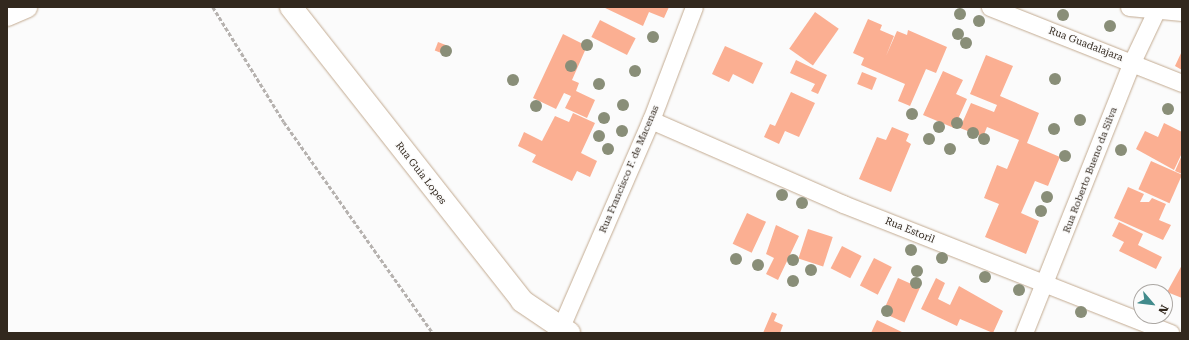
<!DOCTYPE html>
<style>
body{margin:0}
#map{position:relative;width:1189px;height:340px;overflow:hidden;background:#fbfbfb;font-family:"Roboto Serif",serif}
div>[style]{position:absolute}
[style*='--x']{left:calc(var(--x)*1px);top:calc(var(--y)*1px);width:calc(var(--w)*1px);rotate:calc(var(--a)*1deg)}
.building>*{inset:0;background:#fbaf92;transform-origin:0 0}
.path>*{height:2.5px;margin-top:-1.25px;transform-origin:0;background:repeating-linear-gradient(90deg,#b6b2af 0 4px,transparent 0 6px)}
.roads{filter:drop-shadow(0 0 1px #c2aa90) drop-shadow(0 0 1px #c2aa90)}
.street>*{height:17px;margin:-8.5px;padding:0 8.5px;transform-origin:8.5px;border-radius:8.5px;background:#fff}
.primary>*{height:22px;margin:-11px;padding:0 11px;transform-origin:11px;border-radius:11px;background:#fff}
.trees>*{width:12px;height:12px;margin:-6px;border-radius:50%;background:#898e78}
span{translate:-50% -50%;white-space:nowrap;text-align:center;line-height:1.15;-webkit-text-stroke:3px #fbfbfb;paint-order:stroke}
.street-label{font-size:10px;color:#32281e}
.frame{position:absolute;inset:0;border:8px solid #32281e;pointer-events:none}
.north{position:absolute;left:1133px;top:284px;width:40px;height:40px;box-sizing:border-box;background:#fbfbfb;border:1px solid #aba7a3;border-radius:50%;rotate:118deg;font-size:11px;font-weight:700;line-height:16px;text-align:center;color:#32281e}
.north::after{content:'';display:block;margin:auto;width:14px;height:18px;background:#428b8c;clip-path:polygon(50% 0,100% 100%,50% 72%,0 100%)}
</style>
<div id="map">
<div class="building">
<i style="clip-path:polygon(603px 7px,669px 7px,664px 18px,649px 12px,643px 26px)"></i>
<i style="left:815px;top:12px;width:29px;height:45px;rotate:35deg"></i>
<i style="clip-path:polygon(868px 19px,882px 25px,880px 30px,894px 36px,886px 56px,897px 31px,907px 35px,908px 30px,947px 47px,936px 73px,926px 69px,910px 106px,898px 101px,905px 84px,861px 65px,864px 58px,853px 53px)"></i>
<i style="left:600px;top:20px;width:40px;height:19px;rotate:27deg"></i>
<i style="clip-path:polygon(563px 34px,587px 46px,572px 80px,579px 83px,576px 91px,595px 100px,587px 118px,565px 108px,571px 96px,564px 93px,556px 109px,533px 98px)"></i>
<i style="left:438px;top:42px;width:9px;height:9px;rotate:21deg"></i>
<i style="clip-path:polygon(725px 46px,763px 63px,753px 84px,733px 74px,729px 82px,712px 74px)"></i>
<i style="clip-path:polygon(1182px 51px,1182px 70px,1175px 66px)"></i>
<i style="clip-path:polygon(986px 55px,1013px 66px,1000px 96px,1039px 113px,1027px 143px,1060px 157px,1048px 186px,1035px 181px,1021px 213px,1039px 221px,1026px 254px,985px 237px,999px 204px,984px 198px,997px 165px,1007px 169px,1019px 140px,987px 127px,983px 137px,960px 128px,971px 103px,994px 112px,997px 105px,970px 94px)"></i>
<i style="clip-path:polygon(796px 60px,827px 75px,818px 94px,811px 91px,815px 84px,790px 73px)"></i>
<i style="clip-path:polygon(943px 71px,963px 80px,956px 94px,967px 99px,954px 128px,923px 115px)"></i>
<i style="left:862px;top:72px;width:16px;height:13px;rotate:22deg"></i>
<i style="clip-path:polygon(791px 92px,815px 103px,799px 137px,785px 131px,779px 144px,764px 137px,770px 124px,775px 126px)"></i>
<i style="clip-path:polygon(573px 113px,595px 123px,581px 153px,597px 161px,590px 177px,577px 171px,572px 181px,532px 162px,536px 155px,518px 146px,524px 132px,542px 141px,555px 116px,569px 122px)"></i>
<i style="clip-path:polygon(1164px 123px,1182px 132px,1182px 153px,1174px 170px,1136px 149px,1145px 131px,1158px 137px)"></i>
<i style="clip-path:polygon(892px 127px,909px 134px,906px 141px,911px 144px,891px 192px,859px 179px,877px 137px,886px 140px)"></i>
<i style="clip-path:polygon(1182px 155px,1182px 174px,1175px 171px)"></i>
<i style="left:1151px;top:161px;width:34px;height:31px;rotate:24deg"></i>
<i style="clip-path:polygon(1128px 187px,1144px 194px,1140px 202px,1149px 202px,1152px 198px,1166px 204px,1159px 220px,1171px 225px,1163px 240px,1114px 218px)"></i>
<i style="left:747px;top:213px;width:21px;height:34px;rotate:25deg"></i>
<i style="clip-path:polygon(1119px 222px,1143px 234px,1138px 245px,1162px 257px,1156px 269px,1119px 251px,1124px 242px,1112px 236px)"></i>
<i style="clip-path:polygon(776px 225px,799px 236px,778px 280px,766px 274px,774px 258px,766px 254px)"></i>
<i style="left:808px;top:229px;width:26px;height:31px;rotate:18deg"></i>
<i style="left:842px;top:246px;width:22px;height:25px;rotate:27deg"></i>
<i style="left:874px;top:258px;width:20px;height:31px;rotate:27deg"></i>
<i style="clip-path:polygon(1182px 265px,1182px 298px,1167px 292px)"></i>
<i style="left:898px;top:278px;width:24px;height:38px;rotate:24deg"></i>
<i style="clip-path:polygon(936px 278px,945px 283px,938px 299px,950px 305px,959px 286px,1003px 311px,993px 333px,960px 319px,957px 326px,921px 309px)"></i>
<i style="clip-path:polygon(772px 312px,777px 314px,774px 321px,783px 325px,780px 333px,763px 333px)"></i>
<i style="clip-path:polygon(877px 320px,904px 333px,871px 333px)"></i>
</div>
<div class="path">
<i style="--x:213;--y:7;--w:135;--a:58.3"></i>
<i style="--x:284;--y:122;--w:258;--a:54.8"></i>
</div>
<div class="roads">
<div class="street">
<i style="--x:990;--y:7;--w:206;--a:21.6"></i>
<i style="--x:1129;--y:7;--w:53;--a:5.4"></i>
<i style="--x:651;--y:120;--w:210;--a:23.6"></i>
<i style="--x:843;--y:204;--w:352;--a:21.5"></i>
<i style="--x:560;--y:329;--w:228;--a:-66.5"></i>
<i style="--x:651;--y:120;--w:121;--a:-69.2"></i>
<i style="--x:1024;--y:333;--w:292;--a:-68.3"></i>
<i style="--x:1132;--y:62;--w:61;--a:-64.7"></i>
</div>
<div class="primary">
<i style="--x:291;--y:7;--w:374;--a:51.8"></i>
<i style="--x:522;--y:301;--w:57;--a:34.2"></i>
<i style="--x:7;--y:15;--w:21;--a:-23"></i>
</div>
</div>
<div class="trees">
<i style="left:960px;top:14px"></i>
<i style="left:1063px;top:15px"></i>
<i style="left:979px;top:21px"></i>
<i style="left:1110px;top:26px"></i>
<i style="left:958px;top:34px"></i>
<i style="left:653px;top:37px"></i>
<i style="left:966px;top:43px"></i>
<i style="left:587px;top:45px"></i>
<i style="left:446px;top:51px"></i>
<i style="left:571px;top:66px"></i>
<i style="left:635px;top:71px"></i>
<i style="left:1055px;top:79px"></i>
<i style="left:513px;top:80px"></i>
<i style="left:599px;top:84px"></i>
<i style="left:623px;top:105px"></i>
<i style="left:536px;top:106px"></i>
<i style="left:1168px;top:109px"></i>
<i style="left:912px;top:114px"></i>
<i style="left:604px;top:118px"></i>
<i style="left:1080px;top:120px"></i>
<i style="left:957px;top:123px"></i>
<i style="left:939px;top:127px"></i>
<i style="left:1054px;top:129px"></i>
<i style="left:622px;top:131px"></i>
<i style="left:973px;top:133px"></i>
<i style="left:599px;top:136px"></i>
<i style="left:929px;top:139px"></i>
<i style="left:984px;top:139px"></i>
<i style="left:608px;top:149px"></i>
<i style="left:950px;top:149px"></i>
<i style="left:1121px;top:150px"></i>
<i style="left:1065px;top:156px"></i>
<i style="left:782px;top:195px"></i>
<i style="left:1047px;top:197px"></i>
<i style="left:802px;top:203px"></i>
<i style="left:1041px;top:211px"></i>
<i style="left:911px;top:250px"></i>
<i style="left:942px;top:258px"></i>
<i style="left:736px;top:259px"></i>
<i style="left:793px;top:260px"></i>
<i style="left:758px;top:265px"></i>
<i style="left:811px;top:270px"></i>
<i style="left:917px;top:271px"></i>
<i style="left:985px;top:277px"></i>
<i style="left:793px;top:281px"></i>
<i style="left:916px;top:283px"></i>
<i style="left:1019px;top:290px"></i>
<i style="left:887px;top:311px"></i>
<i style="left:1081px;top:312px"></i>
</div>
<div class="street-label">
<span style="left:1086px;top:44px;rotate:21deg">Rua Guadalajara</span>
<span style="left:629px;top:169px;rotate:-67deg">Rua Francisco F. de Macenas</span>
<span style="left:1090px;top:170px;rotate:-69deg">Rua Roberto Bueno da Silva</span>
<span style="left:421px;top:173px;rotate:52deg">Rua Guia Lopes</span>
<span style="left:910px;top:230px;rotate:22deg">Rua Estoril</span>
</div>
<div class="frame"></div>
<div class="north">N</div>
</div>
